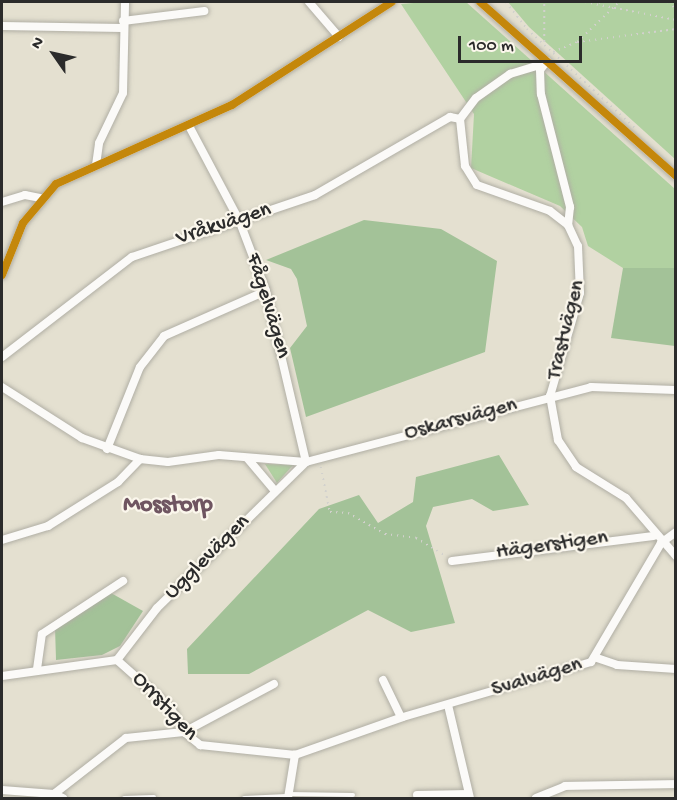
<!DOCTYPE html>
<meta charset="utf-8">
<style>
body{margin:0}
#map{position:relative;width:677px;height:800px;overflow:hidden;background:#e4e0d0;font-family:"Gochi Hand",sans-serif}
div>[style]{position:absolute}
[style*='--x']{left:calc(var(--x)*1px);top:calc(var(--y)*1px);width:calc(var(--w)*1px);rotate:calc(var(--a)*1deg)}
.green>*{inset:0;background:#b1d1a1}
.forest>*{inset:0;background:#a3c298}
.path>*{height:1.5px;margin-top:-0.75px;transform-origin:0;background:repeating-linear-gradient(90deg,#d2d1cd 0 1.5px,transparent 0 6px)}
.roads{filter:drop-shadow(0 0 2px #b0aea4) drop-shadow(0 0 2px #b0aea4)}
.service>*{height:4px;margin:-2px;padding:0 2px;transform-origin:2px;border-radius:2px;background:#fbfaf8}
.minor>*{height:8px;margin:-4px;padding:0 4px;transform-origin:4px;border-radius:4px;background:#fbfaf8}
.bus-1>*{height:8px;margin:-4px;padding:0 4px;transform-origin:4px;border-radius:4px;background:#c4870b}
span{translate:-50% -50%;white-space:nowrap;text-align:center;line-height:1.15;-webkit-text-stroke:4.5px #fbf7ec;paint-order:stroke}
.street-label{font-size:22px;color:#2b2b2b}
.neighbourhood-label{font-size:24px;color:#6f5561;font-weight:700}
.frame{position:absolute;inset:0;border:3px solid #2b2b2b;pointer-events:none}
.north{position:absolute;left:24px;top:24px;width:60px;height:60px;-webkit-text-stroke:4px #fbf7ec;paint-order:stroke;rotate:304deg;font-size:16px;font-weight:700;line-height:24px;text-align:center;color:#2b2b2b}
.north::after{content:'';display:block;margin:auto;width:21px;height:27px;background:#2b2b2b;clip-path:polygon(50% 0,100% 100%,50% 72%,0 100%)}
.scale{position:absolute;left:458px;top:36px;width:124px;height:27px;box-sizing:border-box;border:3px solid #2b2b2b;border-top:0;padding-left:8px;font-size:18px;line-height:21px;white-space:nowrap;color:#2b2b2b;-webkit-text-stroke:4px #fbf7ec;paint-order:stroke}
</style>
<div id="map">
<div class="green">
<i style="clip-path:polygon(426px 2px,466px 2px,675px 189px,675px 268px,623px 268px,588px 246px,582px 227px,560px 206px,471px 168px,474px 114px,401px 4px)"></i>
<i style="clip-path:polygon(508px 2px,675px 2px,675px 159px,529px 27px)"></i>
<i style="clip-path:polygon(265px 464px,293px 465px,277px 483px)"></i>
</div>
<div class="forest">
<i style="clip-path:polygon(364px 220px,441px 229px,497px 261px,485px 352px,306px 417px,290px 348px,307px 326px,297px 279px,291px 269px,266px 260px)"></i>
<i style="clip-path:polygon(623px 268px,675px 268px,675px 346px,611px 338px)"></i>
<i style="clip-path:polygon(499px 455px,529px 505px,493px 511px,472px 499px,433px 507px,426px 526px,455px 623px,411px 632px,368px 610px,249px 674px,188px 674px,187px 649px,319px 509px,359px 495px,378px 523px,413px 502px,416px 477px)"></i>
<i style="clip-path:polygon(111px 593px,143px 611px,120px 646px,102px 655px,56px 660px,55px 628px)"></i>
</div>
<div class="path">
<i style="--x:506;--y:2;--w:34;--a:52"></i>
<i style="--x:527;--y:29;--w:147;--a:42.5"></i>
<i style="--x:585;--y:2;--w:93;--a:11.2"></i>
<i style="--x:599;--y:2;--w:5;--a:37"></i>
<i style="--x:668;--y:2;--w:11;--a:41"></i>
<i style="--x:544;--y:42;--w:40;--a:-90"></i>
<i style="--x:577;--y:42;--w:58;--a:-43.6"></i>
<i style="--x:553;--y:52;--w:26;--a:-23"></i>
<i style="--x:577;--y:42;--w:100;--a:-7.5"></i>
<i style="--x:321;--y:467;--w:46;--a:78.7"></i>
<i style="--x:330;--y:512;--w:18;--a:3"></i>
<i style="--x:348;--y:513;--w:43;--a:29.6"></i>
<i style="--x:385;--y:534;--w:31;--a:7"></i>
<i style="--x:416;--y:538;--w:35;--a:31"></i>
</div>
<div class="roads">
<div class="service">
<i style="--x:289;--y:794;--w:64;--a:0.9"></i>
<i style="--x:124;--y:798;--w:30;--a:-2"></i>
<i style="--x:244;--y:798;--w:43;--a:-2.7"></i>
</div>
<div class="minor">
<i style="--x:309;--y:2;--w:46;--a:49.4"></i>
<i style="--x:480;--y:2;--w:262;--a:41.6"></i>
<i style="--x:123;--y:21;--w:82;--a:-7"></i>
<i style="--x:2;--y:26;--w:120;--a:1"></i>
<i style="--x:547;--y:61;--w:11;--a:128"></i>
<i style="--x:540;--y:70;--w:24;--a:88"></i>
<i style="--x:541;--y:94;--w:117;--a:75.6"></i>
<i style="--x:570;--y:207;--w:18;--a:96"></i>
<i style="--x:460;--y:119;--w:47;--a:83.9"></i>
<i style="--x:465;--y:166;--w:22;--a:58"></i>
<i style="--x:477;--y:185;--w:77;--a:19.6"></i>
<i style="--x:550;--y:211;--w:23;--a:38"></i>
<i style="--x:568;--y:225;--w:23;--a:65"></i>
<i style="--x:578;--y:246;--w:47;--a:87.6"></i>
<i style="--x:580;--y:293;--w:107;--a:106.2"></i>
<i style="--x:550;--y:396;--w:45;--a:79.7"></i>
<i style="--x:558;--y:440;--w:32;--a:56"></i>
<i style="--x:576;--y:467;--w:59;--a:31.8"></i>
<i style="--x:626;--y:498;--w:77;--a:49.2"></i>
<i style="--x:460;--y:119;--w:26;--a:-53"></i>
<i style="--x:476;--y:98;--w:42;--a:-35.2"></i>
<i style="--x:510;--y:74;--w:34;--a:-17"></i>
<i style="--x:96;--y:165;--w:22;--a:-82"></i>
<i style="--x:99;--y:143;--w:55;--a:-64.4"></i>
<i style="--x:123;--y:93;--w:91;--a:-88.7"></i>
<i style="--x:2;--y:202;--w:24;--a:-17"></i>
<i style="--x:25;--y:195;--w:15;--a:11"></i>
<i style="--x:2;--y:275;--w:56;--a:-68"></i>
<i style="--x:23;--y:223;--w:51;--a:-49.8"></i>
<i style="--x:56;--y:184;--w:193;--a:-24.2"></i>
<i style="--x:232;--y:105;--w:190;--a:-32.8"></i>
<i style="--x:2;--y:357;--w:164;--a:-37.6"></i>
<i style="--x:132;--y:257;--w:193;--a:-18.7"></i>
<i style="--x:315;--y:195;--w:156;--a:-30"></i>
<i style="--x:450;--y:117;--w:10;--a:11"></i>
<i style="--x:2;--y:387;--w:95;--a:32.5"></i>
<i style="--x:82;--y:438;--w:62;--a:19.9"></i>
<i style="--x:140;--y:459;--w:28;--a:6"></i>
<i style="--x:168;--y:462;--w:51;--a:-7.8"></i>
<i style="--x:219;--y:455;--w:87;--a:4.6"></i>
<i style="--x:306;--y:462;--w:295;--a:-14.7"></i>
<i style="--x:591;--y:387;--w:85;--a:2"></i>
<i style="--x:107;--y:449;--w:88;--a:-68.1"></i>
<i style="--x:140;--y:367;--w:39;--a:-52"></i>
<i style="--x:164;--y:336;--w:111;--a:-23.8"></i>
<i style="--x:248;--y:459;--w:42;--a:49.8"></i>
<i style="--x:2;--y:540;--w:48;--a:-16.9"></i>
<i style="--x:48;--y:526;--w:83;--a:-32.2"></i>
<i style="--x:118;--y:482;--w:32;--a:-46"></i>
<i style="--x:452;--y:561;--w:203;--a:-7.1"></i>
<i style="--x:597;--y:658;--w:21;--a:19"></i>
<i style="--x:617;--y:665;--w:59;--a:3.9"></i>
<i style="--x:117;--y:660;--w:66;--a:-52.4"></i>
<i style="--x:157;--y:608;--w:209;--a:-44.4"></i>
<i style="--x:306;--y:462;--w:176;--a:-103.2"></i>
<i style="--x:266;--y:291;--w:76;--a:-110.8"></i>
<i style="--x:239;--y:220;--w:106;--a:-118"></i>
<i style="--x:37;--y:669;--w:35;--a:-82"></i>
<i style="--x:42;--y:634;--w:97;--a:-33.2"></i>
<i style="--x:2;--y:676;--w:116;--a:-7.9"></i>
<i style="--x:117;--y:660;--w:71;--a:41.6"></i>
<i style="--x:170;--y:707;--w:29;--a:61"></i>
<i style="--x:184;--y:732;--w:21;--a:39"></i>
<i style="--x:200;--y:745;--w:96;--a:6"></i>
<i style="--x:295;--y:755;--w:114;--a:-19.4"></i>
<i style="--x:403;--y:717;--w:196;--a:-16.3"></i>
<i style="--x:591;--y:662;--w:138;--a:-59.5"></i>
<i style="--x:661;--y:543;--w:19;--a:-36"></i>
<i style="--x:383;--y:680;--w:41;--a:64.1"></i>
<i style="--x:448;--y:705;--w:96;--a:76.7"></i>
<i style="--x:2;--y:790;--w:52;--a:4.4"></i>
<i style="--x:54;--y:794;--w:91;--a:-37.9"></i>
<i style="--x:126;--y:738;--w:58;--a:-5.9"></i>
<i style="--x:184;--y:732;--w:102;--a:-28.1"></i>
<i style="--x:54;--y:794;--w:10;--a:24"></i>
<i style="--x:417;--y:795;--w:51;--a:-1.1"></i>
<i style="--x:288;--y:798;--w:44;--a:-80.8"></i>
<i style="--x:536;--y:798;--w:31;--a:-22"></i>
<i style="--x:565;--y:786;--w:111;--a:-1"></i>
</div>
</div>
<div class="bus-1">
<i style="--x:480;--y:2;--w:262;--a:41.6"></i>
<i style="--x:2;--y:275;--w:56;--a:-68"></i>
<i style="--x:23;--y:223;--w:51;--a:-49.8"></i>
<i style="--x:56;--y:184;--w:193;--a:-24.2"></i>
<i style="--x:232;--y:105;--w:190;--a:-32.8"></i>
</div>
<div class="street-label">
<span style="left:224px;top:225px;rotate:-18deg">Vråkvägen</span>
<span style="left:267px;top:306px;rotate:73deg">Fågelvägen</span>
<span style="left:567px;top:330px;rotate:-76deg">Trastvägen</span>
<span style="left:461px;top:420px;rotate:-15deg">Oskarsvägen</span>
<span style="left:552px;top:546px;rotate:-8deg">Hägerstigen</span>
<span style="left:208px;top:558px;rotate:-45deg">Ugglevägen</span>
<span style="left:537px;top:678px;rotate:-17deg">Svalvägen</span>
<span style="left:164px;top:707px;rotate:47deg">Orrstigen</span>
</div>
<div class="neighbourhood-label">
<span style="left:168px;top:506px">Mosstorp</span>
</div>
<div class="frame"></div>
<div class="north">N</div>
<div class="scale">100 m</div>
</div>
